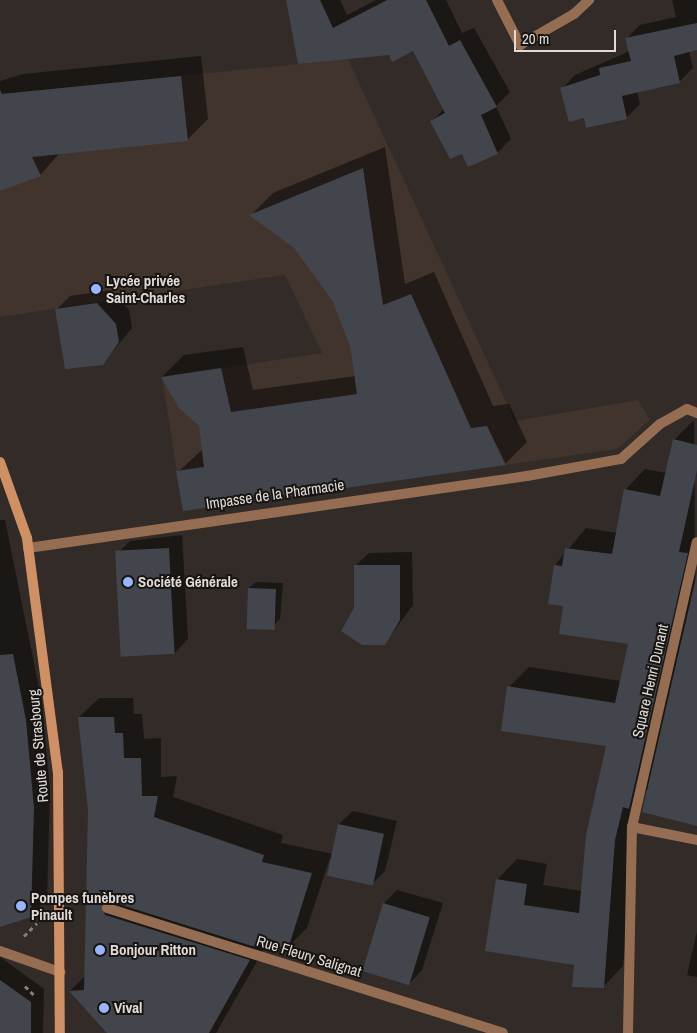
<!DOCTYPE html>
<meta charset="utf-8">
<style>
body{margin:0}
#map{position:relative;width:697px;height:1033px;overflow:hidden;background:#322b27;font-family:"Archivo Narrow",sans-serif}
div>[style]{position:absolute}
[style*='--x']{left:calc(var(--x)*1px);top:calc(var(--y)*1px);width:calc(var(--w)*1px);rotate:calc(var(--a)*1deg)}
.built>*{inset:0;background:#40342c}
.shadow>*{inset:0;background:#0007}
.building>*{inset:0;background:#42454c;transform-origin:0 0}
.path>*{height:3px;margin-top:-1.5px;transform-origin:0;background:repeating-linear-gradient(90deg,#857f7b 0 4px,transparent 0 8px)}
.lane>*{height:10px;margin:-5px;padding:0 5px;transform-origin:5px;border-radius:5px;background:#956d52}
.street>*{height:10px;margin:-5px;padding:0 5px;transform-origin:5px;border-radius:5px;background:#956d52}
.secondary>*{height:10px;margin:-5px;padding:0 5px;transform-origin:5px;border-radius:5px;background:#d09065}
.dots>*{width:14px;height:14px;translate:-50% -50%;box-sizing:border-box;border:2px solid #171412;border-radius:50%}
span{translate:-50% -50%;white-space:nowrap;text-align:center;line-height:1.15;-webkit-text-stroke:4px #171412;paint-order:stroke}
.poi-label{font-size:15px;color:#e0dbd8;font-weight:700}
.left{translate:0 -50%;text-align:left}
.street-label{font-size:15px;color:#e0dbd8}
.scale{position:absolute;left:514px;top:30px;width:102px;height:22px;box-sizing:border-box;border:2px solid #e0dbd8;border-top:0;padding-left:6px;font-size:15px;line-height:18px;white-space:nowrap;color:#e0dbd8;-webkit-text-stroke:4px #171412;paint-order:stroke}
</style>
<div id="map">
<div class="built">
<i style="clip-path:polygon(348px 59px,515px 421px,638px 400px,650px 420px,617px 449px,183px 511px,162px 377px,322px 353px,285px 275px,0 317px,0 94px)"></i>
</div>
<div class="shadow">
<i style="clip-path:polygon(287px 0,340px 0,347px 15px,376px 0,446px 0,462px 33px,474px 28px,510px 92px,496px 106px,511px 139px,497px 153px,463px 152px,432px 121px,444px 109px,414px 50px,299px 63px)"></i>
<i style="clip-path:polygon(672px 0,697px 0,697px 49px,689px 51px,693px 68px,679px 82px,637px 91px,640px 104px,626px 118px,585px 117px,562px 89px,575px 75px,630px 51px,627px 38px,640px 25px,676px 17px)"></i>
<i style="clip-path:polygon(201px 56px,208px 119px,187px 140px,60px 153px,40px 175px,0 190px,0 81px,23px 74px)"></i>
<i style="clip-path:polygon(385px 147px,405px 284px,434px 272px,493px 406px,509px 404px,527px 442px,505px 464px,178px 472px,203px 449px,200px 426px,162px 377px,184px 355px,243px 347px,253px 390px,356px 376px,351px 345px,334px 299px,295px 247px,251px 215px,273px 193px)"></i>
<i style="clip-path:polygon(111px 290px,129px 310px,132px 328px,102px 364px,56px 310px,70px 296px)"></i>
<i style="clip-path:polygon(694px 420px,697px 825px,650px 787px,640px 796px,623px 966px,603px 987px,497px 880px,517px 859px,547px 864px,543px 885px,582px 891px,607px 745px,509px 687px,529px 667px,621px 681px,629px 643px,565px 605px,555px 565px,586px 528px,617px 533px,625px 490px,645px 469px,666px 473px,674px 440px)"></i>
<i style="clip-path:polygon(0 520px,5px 520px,42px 703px,50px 790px,47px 899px,30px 916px,0 922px)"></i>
<i style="clip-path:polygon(182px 535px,188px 639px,175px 653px,117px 554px,130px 541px)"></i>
<i style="clip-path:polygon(412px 552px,413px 605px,384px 644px,355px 566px,369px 553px)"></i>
<i style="clip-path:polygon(256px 582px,283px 583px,280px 619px,273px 626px,249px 588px)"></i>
<i style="clip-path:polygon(99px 698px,133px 698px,134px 714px,142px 714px,144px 739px,161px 738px,161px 777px,177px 776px,173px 797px,283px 835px,281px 843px,333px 854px,339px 824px,353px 811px,397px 821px,385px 871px,372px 884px,330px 858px,307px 928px,287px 948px,268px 942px,216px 1033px,108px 1033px,70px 991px,85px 976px,89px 810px,79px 717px)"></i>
<i style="clip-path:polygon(397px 890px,443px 903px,422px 970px,409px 984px,384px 903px)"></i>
<i style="clip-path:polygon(697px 932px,697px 977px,687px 975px)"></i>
<i style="clip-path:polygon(0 957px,44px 989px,43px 1033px,0 1033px)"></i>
</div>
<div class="building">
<i style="clip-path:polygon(286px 0,320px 0,333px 28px,387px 0,426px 0,449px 46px,460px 40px,497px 107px,481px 115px,498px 154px,468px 167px,462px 154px,450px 159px,430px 121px,445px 113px,413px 51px,392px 62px,389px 55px,298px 64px)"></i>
<i style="clip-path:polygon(697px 23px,697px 50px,674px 56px,680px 83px,622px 96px,627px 119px,586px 128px,584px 118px,569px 122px,560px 88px,600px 75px,599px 68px,631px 61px,625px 38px)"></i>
<i style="clip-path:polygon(181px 76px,188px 141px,32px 157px,41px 176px,0 191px,0 90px,2px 94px)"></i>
<i style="clip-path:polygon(363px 168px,383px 305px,411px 294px,471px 428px,487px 426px,506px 465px,183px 511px,176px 471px,204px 467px,199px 426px,179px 408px,161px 377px,221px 368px,231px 412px,357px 394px,350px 346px,332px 300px,294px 248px,249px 215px)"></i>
<i style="clip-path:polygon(97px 303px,116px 324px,119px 342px,103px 365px,65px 369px,55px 309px)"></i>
<i style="clip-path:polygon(673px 439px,697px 445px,697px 470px,679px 552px,688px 553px,629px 809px,623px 807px,615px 840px,604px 988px,572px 987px,574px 965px,485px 951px,496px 879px,527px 884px,524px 905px,579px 913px,586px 835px,606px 746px,501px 731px,507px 686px,615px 703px,628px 644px,559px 634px,563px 606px,548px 604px,554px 565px,562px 566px,565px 548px,612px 554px,624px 489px,660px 496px)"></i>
<i style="left:169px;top:548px;width:106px;height:54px;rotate:87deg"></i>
<i style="clip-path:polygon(354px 565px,400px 565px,400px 620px,385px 645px,362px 645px,341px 631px,354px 608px)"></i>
<i style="clip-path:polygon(697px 573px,697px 826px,642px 812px)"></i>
<i style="left:248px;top:588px;width:28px;height:41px;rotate:2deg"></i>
<i style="clip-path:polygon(13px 654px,26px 720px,34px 808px,31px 917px,0 927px,0 655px)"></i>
<i style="clip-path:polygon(78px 717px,114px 717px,115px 733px,123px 733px,124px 758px,141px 758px,142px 796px,158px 796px,154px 817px,264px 855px,262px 862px,312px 873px,288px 949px,261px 941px,258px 948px,109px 901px,102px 903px,105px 915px,250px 960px,209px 1033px,107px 1033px,69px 991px,84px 990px,88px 810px)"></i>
<i style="left:338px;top:824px;width:47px;height:53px;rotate:12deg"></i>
<i style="left:383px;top:903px;width:49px;height:71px;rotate:17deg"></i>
<i style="clip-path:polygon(0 980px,31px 1002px,31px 1033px,0 1033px)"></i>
</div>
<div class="path">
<i style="--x:24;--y:936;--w:18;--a:-45"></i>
<i style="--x:25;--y:986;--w:16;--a:45"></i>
</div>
<div class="lane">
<i style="--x:527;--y:476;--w:96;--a:-10.3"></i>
<i style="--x:621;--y:459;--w:52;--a:-41.9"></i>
<i style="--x:660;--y:424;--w:31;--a:-29"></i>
<i style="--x:687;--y:409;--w:11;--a:22"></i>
</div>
<div class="street">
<i style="--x:497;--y:0;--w:51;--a:62.9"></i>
<i style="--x:520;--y:45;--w:62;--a:-29.9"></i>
<i style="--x:574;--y:14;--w:21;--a:-43"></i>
<i style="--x:28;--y:548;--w:504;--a:-8.21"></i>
<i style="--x:632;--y:827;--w:66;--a:11.3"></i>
<i style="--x:107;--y:908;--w:415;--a:17.5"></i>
<i style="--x:0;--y:951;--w:64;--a:19.3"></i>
<i style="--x:628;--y:1033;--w:206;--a:-88.9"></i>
<i style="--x:632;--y:827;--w:292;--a:-77.2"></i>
</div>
<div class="secondary">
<i style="--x:0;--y:462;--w:81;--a:70.4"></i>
<i style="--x:27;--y:538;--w:236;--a:82.5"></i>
<i style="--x:58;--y:772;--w:261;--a:89.6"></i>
</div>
<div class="dots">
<i style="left:96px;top:289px;background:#98b5fd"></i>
<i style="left:128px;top:582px;background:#98b5fd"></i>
<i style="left:21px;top:906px;background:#98b5fd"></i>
<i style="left:100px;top:950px;background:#98b5fd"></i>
<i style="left:104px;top:1008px;background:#98b5fd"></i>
</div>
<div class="poi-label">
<span class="left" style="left:106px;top:289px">Lycée privée<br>Saint-Charles</span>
<span class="left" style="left:138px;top:582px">Société Générale</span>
<span class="left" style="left:31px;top:906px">Pompes funèbres<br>Pinault</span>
<span class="left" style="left:110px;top:950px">Bonjour Ritton</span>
<span class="left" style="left:114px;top:1008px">Vival</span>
</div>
<div class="street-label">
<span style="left:275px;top:494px;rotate:-8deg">Impasse de la Pharmacie</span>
<span style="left:650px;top:681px;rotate:-77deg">Square Henri Dunant</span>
<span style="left:38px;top:746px;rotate:-95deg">Route de Strasbourg</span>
<span style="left:309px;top:956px;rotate:17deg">Rue Fleury Salignat</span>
</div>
<div class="scale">20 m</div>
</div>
